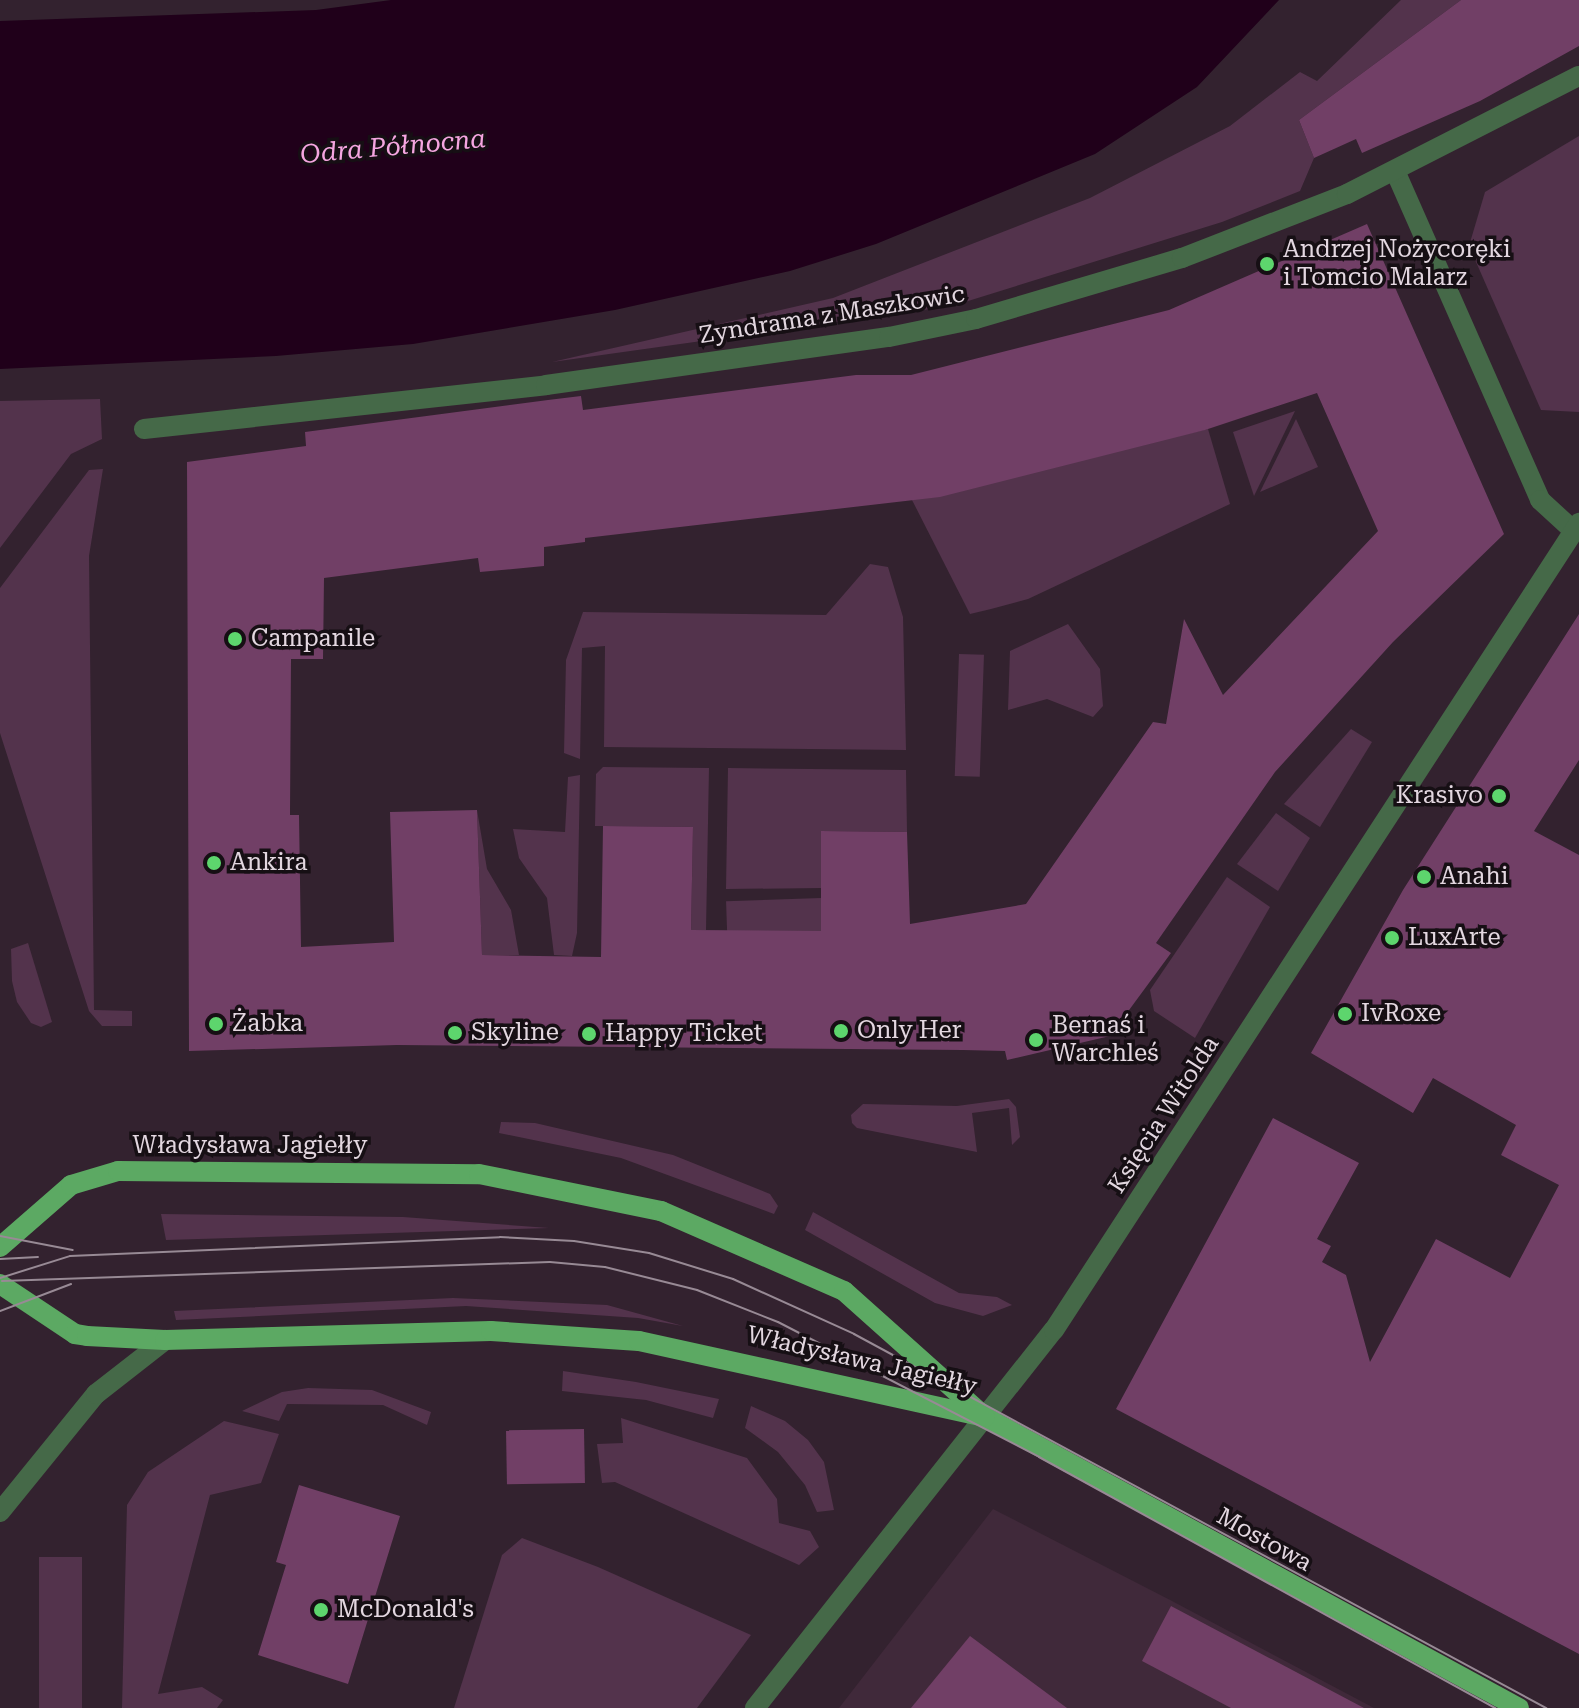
<!DOCTYPE html>
<meta charset="utf-8">
<style>
body{margin:0}
#map{position:relative;width:1579px;height:1708px;overflow:hidden;background:#33222f;font-family:"Roboto Serif",serif}
div>[style]{position:absolute}
[style*='--x']{left:calc(var(--x)*1px);top:calc(var(--y)*1px);width:calc(var(--w)*1px);rotate:calc(var(--a)*1deg)}
.built>*{inset:0;background:#40293a}
.green>*{inset:0;background:#53334c;transform-origin:0 0}
.water>*{inset:0;background:#20001a}
.building>*{inset:0;background:#713f66;transform-origin:0 0}
.minor>*{height:20px;margin:-10px;padding:0 10px;transform-origin:10px;border-radius:10px;background:#456948}
.major>*{height:20px;margin:-10px;padding:0 10px;transform-origin:10px;border-radius:10px;background:#5ca963}
.tram>*{height:2px;margin:-1px;padding:0 1px;transform-origin:1px;border-radius:1px;background:#988a95}
.dots>*{width:22px;height:22px;translate:-50% -50%;box-sizing:border-box;border:4px solid #160f14;border-radius:50%}
span{translate:-50% -50%;white-space:nowrap;text-align:center;line-height:1.15;-webkit-text-stroke:7px #160f14;paint-order:stroke}
.poi-label{font-size:24px;color:#e3d7e0}
.left{translate:0 -50%;text-align:left}
.right{translate:-100% -50%;text-align:right}
.street-label{font-size:24px;color:#e3d7e0}
.water-label{font-size:26px;color:#f4a5e0;font-style:italic}
</style>
<div id="map">
<div class="built">
<i style="clip-path:polygon(993px 1509px,1172px 1601px,1374px 1708px,839px 1708px)"></i>
</div>
<div class="green">
<i style="clip-path:polygon(1401px 0,1461px 0,1299px 120px,1314px 158px,1300px 191px,1222px 222px,952px 306px,552px 362px,833px 298px,1090px 198px,1230px 126px,1300px 72px,1317px 81px)"></i>
<i style="clip-path:polygon(1579px 136px,1579px 412px,1541px 410px,1469px 246px,1485px 192px)"></i>
<i style="clip-path:polygon(100px 399px,102px 439px,71px 454px,0 548px,0 401px)"></i>
<i style="clip-path:polygon(1295px 411px,1254px 496px,1233px 432px)"></i>
<i style="clip-path:polygon(1296px 419px,1318px 467px,1260px 492px)"></i>
<i style="clip-path:polygon(1208px 429px,1230px 504px,1028px 599px,991px 609px,970px 614px,911px 498px)"></i>
<i style="clip-path:polygon(103px 469px,89px 556px,94px 1010px,132px 1011px,132px 1026px,102px 1026px,89px 1011px,0 733px,0 588px,89px 470px)"></i>
<i style="clip-path:polygon(870px 564px,888px 567px,903px 617px,906px 750px,604px 747px,605px 646px,582px 648px,580px 759px,564px 753px,566px 660px,583px 612px,826px 615px)"></i>
<i style="clip-path:polygon(1068px 624px,1100px 669px,1103px 706px,1093px 717px,1047px 699px,1008px 710px,1010px 651px)"></i>
<i style="left:959px;top:654px;width:25px;height:122px;rotate:2deg"></i>
<i style="clip-path:polygon(1351px 729px,1372px 742px,1320px 827px,1284px 804px)"></i>
<i style="clip-path:polygon(603px 767px,709px 768px,706px 930px,691px 930px,693px 827px,595px 826px,596px 774px)"></i>
<i style="clip-path:polygon(728px 768px,906px 770px,907px 832px,822px 831px,822px 888px,726px 889px)"></i>
<i style="clip-path:polygon(580px 775px,577px 933px,572px 956px,554px 955px,547px 898px,519px 858px,513px 829px,565px 832px,568px 777px)"></i>
<i style="clip-path:polygon(477px 810px,487px 869px,511px 910px,519px 955px,482px 955px)"></i>
<i style="clip-path:polygon(1276px 813px,1310px 838px,1278px 891px,1237px 864px)"></i>
<i style="clip-path:polygon(1227px 877px,1270px 907px,1195px 1038px,1154px 1011px,1150px 990px)"></i>
<i style="left:821px;top:898px;width:33px;height:95px;rotate:88deg"></i>
<i style="clip-path:polygon(28px 943px,52px 1022px,41px 1027px,31px 1023px,17px 1002px,12px 981px,11px 949px)"></i>
<i style="clip-path:polygon(1009px 1099px,1016px 1107px,1020px 1137px,1012px 1145px,1009px 1108px,972px 1113px,977px 1152px,857px 1128px,852px 1123px,851px 1115px,863px 1104px,957px 1106px)"></i>
<i style="clip-path:polygon(501px 1122px,535px 1123px,673px 1155px,770px 1194px,778px 1206px,774px 1214px,621px 1158px,499px 1133px)"></i>
<i style="clip-path:polygon(813px 1212px,959px 1293px,997px 1297px,1012px 1305px,983px 1316px,935px 1303px,805px 1230px)"></i>
<i style="clip-path:polygon(161px 1214px,403px 1217px,549px 1228px,166px 1240px)"></i>
<i style="clip-path:polygon(453px 1298px,607px 1305px,683px 1326px,638px 1318px,466px 1306px,176px 1320px,174px 1311px)"></i>
<i style="clip-path:polygon(563px 1371px,636px 1382px,719px 1399px,713px 1418px,646px 1400px,562px 1391px)"></i>
<i style="clip-path:polygon(308px 1388px,372px 1390px,431px 1412px,427px 1425px,383px 1405px,287px 1404px,279px 1421px,242px 1411px,282px 1392px)"></i>
<i style="clip-path:polygon(751px 1406px,785px 1421px,808px 1440px,824px 1462px,834px 1510px,817px 1512px,805px 1485px,778px 1452px,745px 1428px)"></i>
<i style="clip-path:polygon(621px 1418px,747px 1458px,777px 1499px,779px 1523px,810px 1531px,819px 1547px,799px 1565px,615px 1482px,602px 1483px,597px 1444px,623px 1443px)"></i>
<i style="clip-path:polygon(224px 1421px,279px 1434px,261px 1483px,210px 1495px,158px 1694px,202px 1687px,223px 1700px,217px 1708px,122px 1708px,127px 1505px,148px 1472px)"></i>
<i style="clip-path:polygon(522px 1538px,598px 1567px,751px 1635px,697px 1708px,454px 1708px,502px 1555px)"></i>
<i style="left:39px;top:1557px;width:43px;height:151px"></i>
</div>
<div class="water">
<i style="clip-path:polygon(391px 0,1279px 0,1197px 87px,1095px 154px,876px 244px,790px 271px,615px 310px,413px 344px,276px 356px,0 369px,0 21px,316px 10px)"></i>
</div>
<div class="building">
<i style="clip-path:polygon(1461px 0,1579px 0,1579px 46px,1480px 101px,1362px 153px,1356px 139px,1314px 158px,1299px 120px)"></i>
<i style="clip-path:polygon(evenodd,1367px 224px,1504px 534px,1393px 642px,1275px 772px,1156px 943px,1171px 953px,1110px 1036px,1007px 1060px,1005px 1051px,963px 1050px,397px 1045px,189px 1051px,187px 462px,306px 446px,305px 432px,548px 400px,581px 396px,583px 410px,856px 375px,911px 375px,1169px 310px,1367px 224px,1317px 393px,1378px 531px,1223px 695px,1184px 619px,1166px 724px,1153px 722px,1026px 904px,910px 924px,907px 832px,821px 831px,821px 931px,691px 930px,693px 827px,603px 826px,601px 957px,482px 955px,477px 810px,390px 812px,394px 942px,301px 947px,299px 815px,290px 815px,291px 659px,323px 659px,324px 578px,478px 558px,480px 572px,544px 566px,544px 547px,585px 542px,585px 538px,940px 497px,1205px 430px,1317px 393px)"></i>
<i style="clip-path:polygon(1579px 614px,1579px 760px,1534px 831px,1579px 855px,1579px 1654px,1116px 1409px,1273px 1118px,1359px 1163px,1317px 1239px,1331px 1246px,1322px 1262px,1346px 1275px,1370px 1362px,1436px 1239px,1510px 1278px,1559px 1185px,1501px 1155px,1516px 1125px,1433px 1078px,1413px 1113px,1311px 1053px,1403px 890px)"></i>
<i style="left:584px;top:1429px;width:54px;height:78px;rotate:89deg"></i>
<i style="clip-path:polygon(299px 1485px,400px 1516px,348px 1684px,258px 1655px,286px 1565px,276px 1562px)"></i>
<i style="clip-path:polygon(1171px 1606px,1364px 1708px,1231px 1708px,1142px 1661px)"></i>
<i style="clip-path:polygon(970px 1636px,1067px 1708px,911px 1708px)"></i>
</div>
<div class="minor">
<i style="--x:1396;--y:173;--w:357;--a:66.2"></i>
<i style="--x:1540;--y:500;--w:46;--a:42.4"></i>
<i style="--x:144;--y:429;--w:404;--a:-6.2"></i>
<i style="--x:546;--y:385;--w:346;--a:-8"></i>
<i style="--x:889;--y:337;--w:89;--a:-11.7"></i>
<i style="--x:976;--y:319;--w:215;--a:-16.5"></i>
<i style="--x:1182;--y:258;--w:177;--a:-21.2"></i>
<i style="--x:1347;--y:194;--w:260;--a:-27"></i>
<i style="--x:0;--y:1512;--w:152;--a:-50.9"></i>
<i style="--x:96;--y:1394;--w:88;--a:-38"></i>
<i style="--x:755;--y:1708;--w:482;--a:-51.7"></i>
<i style="--x:1054;--y:1330;--w:963;--a:-56.95"></i>
</div>
<div class="major">
<i style="--x:0;--y:1247;--w:94;--a:-41.1"></i>
<i style="--x:71;--y:1185;--w:49;--a:-16.6"></i>
<i style="--x:118;--y:1171;--w:361;--a:0.5"></i>
<i style="--x:479;--y:1174;--w:186;--a:11.5"></i>
<i style="--x:661;--y:1211;--w:200;--a:23.6"></i>
<i style="--x:844;--y:1291;--w:189;--a:41.8"></i>
<i style="--x:985;--y:1417;--w:608;--a:28.59"></i>
<i style="--x:0;--y:1284;--w:90;--a:33.7"></i>
<i style="--x:75;--y:1334;--w:12;--a:9"></i>
<i style="--x:87;--y:1336;--w:78;--a:2.9"></i>
<i style="--x:165;--y:1340;--w:326;--a:-1.6"></i>
<i style="--x:491;--y:1331;--w:148;--a:3.9"></i>
<i style="--x:639;--y:1341;--w:354;--a:12.4"></i>
</div>
<div class="tram">
<i style="--x:0;--y:1236;--w:74;--a:10.9"></i>
<i style="--x:0;--y:1259;--w:38;--a:-3"></i>
<i style="--x:0;--y:1278;--w:73;--a:-17.4"></i>
<i style="--x:70;--y:1256;--w:430;--a:-2.5"></i>
<i style="--x:500;--y:1237;--w:74;--a:3.1"></i>
<i style="--x:574;--y:1241;--w:76;--a:9.1"></i>
<i style="--x:649;--y:1253;--w:88;--a:17.2"></i>
<i style="--x:733;--y:1279;--w:133;--a:24.4"></i>
<i style="--x:854;--y:1334;--w:787;--a:28.39"></i>
<i style="--x:2;--y:1281;--w:548;--a:-1.99"></i>
<i style="--x:550;--y:1262;--w:55;--a:5.2"></i>
<i style="--x:605;--y:1267;--w:95;--a:14"></i>
<i style="--x:697;--y:1290;--w:87;--a:21.6"></i>
<i style="--x:778;--y:1322;--w:294;--a:27.3"></i>
<i style="--x:1039;--y:1457;--w:521;--a:28.83"></i>
<i style="--x:0;--y:1311;--w:76;--a:-20.8"></i>
</div>
<div class="dots">
<i style="left:1267px;top:264px;background:#5dd56d"></i>
<i style="left:235px;top:639px;background:#5dd56d"></i>
<i style="left:1499px;top:796px;background:#5dd56d"></i>
<i style="left:214px;top:863px;background:#5dd56d"></i>
<i style="left:1424px;top:877px;background:#5dd56d"></i>
<i style="left:1392px;top:938px;background:#5dd56d"></i>
<i style="left:1345px;top:1014px;background:#5dd56d"></i>
<i style="left:216px;top:1024px;background:#5dd56d"></i>
<i style="left:841px;top:1031px;background:#5dd56d"></i>
<i style="left:455px;top:1033px;background:#5dd56d"></i>
<i style="left:589px;top:1034px;background:#5dd56d"></i>
<i style="left:1036px;top:1040px;background:#5dd56d"></i>
<i style="left:321px;top:1610px;background:#5dd56d"></i>
</div>
<div class="poi-label">
<span class="left" style="left:1283px;top:264px">Andrzej Nożycoręki<br>i Tomcio Malarz</span>
<span class="left" style="left:251px;top:639px">Campanile</span>
<span class="right" style="left:1483px;top:796px">Krasivo</span>
<span class="left" style="left:230px;top:863px">Ankira</span>
<span class="left" style="left:1440px;top:877px">Anahi</span>
<span class="left" style="left:1408px;top:938px">LuxArte</span>
<span class="left" style="left:1361px;top:1014px">IvRoxe</span>
<span class="left" style="left:232px;top:1024px">Żabka</span>
<span class="left" style="left:1052px;top:1040px">Bernaś i<br>Warchleś</span>
<span class="left" style="left:857px;top:1031px">Only Her</span>
<span class="left" style="left:471px;top:1033px">Skyline</span>
<span class="left" style="left:605px;top:1034px">Happy Ticket</span>
<span class="left" style="left:337px;top:1610px">McDonald's</span>
</div>
<div class="street-label">
<span style="left:832px;top:315px;rotate:-9deg">Zyndrama z Maszkowic</span>
<span style="left:1164px;top:1115px;rotate:-57deg">Księcia Witolda</span>
<span style="left:250px;top:1146px">Władysława Jagiełły</span>
<span style="left:862px;top:1361px;rotate:13deg">Władysława Jagiełły</span>
<span style="left:1264px;top:1540px;rotate:29deg">Mostowa</span>
</div>
<div class="water-label">
<span style="left:393px;top:147px;rotate:-5deg">Odra Północna</span>
</div>
</div>
